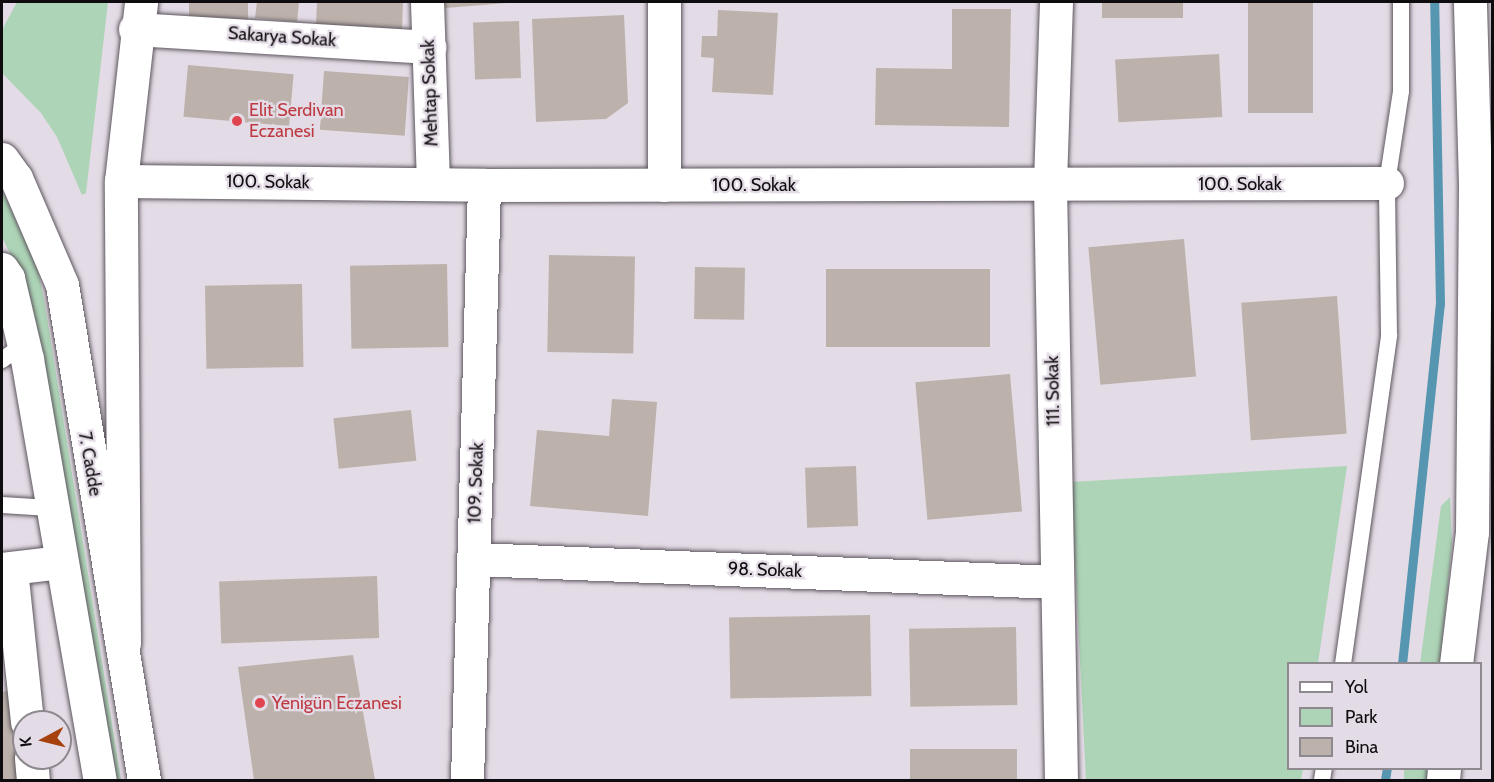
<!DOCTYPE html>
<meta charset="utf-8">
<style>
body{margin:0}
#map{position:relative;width:1494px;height:782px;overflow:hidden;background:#e3dbe5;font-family:Cabin,sans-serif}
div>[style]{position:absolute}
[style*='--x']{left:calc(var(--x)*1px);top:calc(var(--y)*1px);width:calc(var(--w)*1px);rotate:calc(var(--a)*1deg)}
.green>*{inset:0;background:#add4b6;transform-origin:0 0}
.stream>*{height:9px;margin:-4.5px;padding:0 4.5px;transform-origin:4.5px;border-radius:4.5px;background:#5796b0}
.building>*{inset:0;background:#bcb2ab;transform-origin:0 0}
.roads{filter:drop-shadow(0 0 2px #5d565e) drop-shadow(0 0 2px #5d565e)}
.service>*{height:16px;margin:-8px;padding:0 8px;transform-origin:8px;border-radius:8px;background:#fff}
.minor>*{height:33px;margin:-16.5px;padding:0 16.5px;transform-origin:16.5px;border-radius:16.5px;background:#fff}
.secondary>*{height:33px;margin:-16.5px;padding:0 16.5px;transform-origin:16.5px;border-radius:16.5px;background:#fff}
.primary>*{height:33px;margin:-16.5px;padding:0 16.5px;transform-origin:16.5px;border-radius:16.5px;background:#fff}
.dots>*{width:16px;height:16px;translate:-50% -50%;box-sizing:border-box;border:3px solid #e3dbe5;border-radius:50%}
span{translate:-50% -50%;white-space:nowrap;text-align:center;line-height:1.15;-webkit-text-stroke:4.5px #e3dbe5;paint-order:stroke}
.street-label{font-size:18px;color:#0f0c0f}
.health-label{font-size:18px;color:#be3a42}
.left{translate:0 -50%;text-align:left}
.frame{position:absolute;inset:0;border:3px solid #0f0c0f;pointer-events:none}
.legend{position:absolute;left:1287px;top:662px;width:195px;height:108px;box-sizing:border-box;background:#e3dbe5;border:2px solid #8e888f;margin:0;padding:8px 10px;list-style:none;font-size:18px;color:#0f0c0f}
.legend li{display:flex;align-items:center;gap:12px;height:30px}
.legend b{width:30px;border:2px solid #8e888f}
.north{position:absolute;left:12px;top:710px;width:60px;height:60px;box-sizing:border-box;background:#e3dbe5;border:2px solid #8e888f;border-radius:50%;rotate:263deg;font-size:16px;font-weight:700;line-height:24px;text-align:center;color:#0f0c0f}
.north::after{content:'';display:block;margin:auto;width:21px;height:27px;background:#a6420d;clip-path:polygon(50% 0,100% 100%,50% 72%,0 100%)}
</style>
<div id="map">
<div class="green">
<i style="clip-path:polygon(17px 2px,108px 2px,86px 193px,82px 195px,57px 137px,41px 113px,2px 73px,2px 30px)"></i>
<i style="clip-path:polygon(2px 189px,37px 267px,44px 299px,121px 780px,107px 780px,29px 293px,2px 237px)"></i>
<i style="clip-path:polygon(1347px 466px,1318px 663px,1288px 664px,1288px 768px,1303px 769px,1301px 780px,1086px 780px,1071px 482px)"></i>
<i style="clip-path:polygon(1450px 497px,1452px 544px,1440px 663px,1420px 664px,1441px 506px)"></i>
<i style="left:1404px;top:769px;width:24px;height:11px"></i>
</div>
<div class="stream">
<i style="--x:1402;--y:664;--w:362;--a:-84"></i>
<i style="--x:1440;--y:304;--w:302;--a:-91.1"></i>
<i style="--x:1385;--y:780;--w:12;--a:-81"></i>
</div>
<div class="building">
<i style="left:189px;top:2px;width:59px;height:19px"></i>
<i style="clip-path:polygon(257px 2px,299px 2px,297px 22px,255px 18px)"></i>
<i style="clip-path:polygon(317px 2px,403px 2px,402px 30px,316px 25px)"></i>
<i style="clip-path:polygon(444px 2px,507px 2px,507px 3px,445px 8px)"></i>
<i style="left:1102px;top:2px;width:81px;height:16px"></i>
<i style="left:1248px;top:2px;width:65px;height:111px"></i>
<i style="clip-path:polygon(952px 9px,1011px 9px,1009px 127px,875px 125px,876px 68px,952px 69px)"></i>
<i style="clip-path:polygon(718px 10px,778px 13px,773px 95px,712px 92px,714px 58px,701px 57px,702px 36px,717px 36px)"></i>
<i style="clip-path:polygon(624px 15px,628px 103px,606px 119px,536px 122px,532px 19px)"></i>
<i style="left:519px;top:21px;width:57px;height:46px;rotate:88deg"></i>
<i style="left:1219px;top:54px;width:63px;height:104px;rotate:87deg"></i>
<i style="left:188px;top:65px;width:106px;height:52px;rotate:5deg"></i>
<i style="left:324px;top:71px;width:85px;height:59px;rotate:4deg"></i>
<i style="left:1184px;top:239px;width:138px;height:96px;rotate:85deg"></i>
<i style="left:549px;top:255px;width:86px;height:97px;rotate:1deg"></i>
<i style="left:447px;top:264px;width:83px;height:97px;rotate:89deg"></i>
<i style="left:695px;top:267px;width:50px;height:52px;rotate:1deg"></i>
<i style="left:990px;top:269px;width:78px;height:164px;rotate:90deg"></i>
<i style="left:302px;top:284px;width:83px;height:97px;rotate:89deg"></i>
<i style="left:1337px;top:296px;width:138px;height:96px;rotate:86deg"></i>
<i style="left:1010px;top:374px;width:138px;height:95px;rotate:85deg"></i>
<i style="clip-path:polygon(612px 399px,657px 402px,648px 516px,530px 506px,537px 430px,609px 436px)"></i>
<i style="left:411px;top:410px;width:51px;height:78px;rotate:84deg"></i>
<i style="left:856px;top:466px;width:60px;height:51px;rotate:88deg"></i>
<i style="left:377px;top:576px;width:62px;height:158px;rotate:88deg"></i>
<i style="left:870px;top:615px;width:81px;height:141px;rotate:89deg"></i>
<i style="left:1016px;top:627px;width:78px;height:107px;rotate:89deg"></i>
<i style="clip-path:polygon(353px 655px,375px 780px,254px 780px,238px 667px)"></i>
<i style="clip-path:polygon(13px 690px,24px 780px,2px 780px,2px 692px)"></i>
<i style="left:1017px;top:749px;width:31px;height:107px;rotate:90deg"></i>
</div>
<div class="roads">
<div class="service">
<i style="--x:2;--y:360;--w:27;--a:-36"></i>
<i style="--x:2;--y:505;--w:48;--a:3.6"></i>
<i style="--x:1343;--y:664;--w:332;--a:-82"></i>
<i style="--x:1389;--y:335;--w:152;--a:-90.8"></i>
<i style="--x:1387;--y:183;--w:93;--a:-81.3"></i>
<i style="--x:1401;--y:91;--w:89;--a:-90"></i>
<i style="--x:1322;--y:780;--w:12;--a:-81"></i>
</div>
<div class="minor">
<i style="--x:427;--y:2;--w:182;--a:88.1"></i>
<i style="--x:664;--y:2;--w:183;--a:90"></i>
<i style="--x:1056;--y:2;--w:183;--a:91.9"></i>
<i style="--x:1050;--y:185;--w:595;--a:88.94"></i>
<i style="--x:135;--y:29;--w:295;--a:3.5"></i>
<i style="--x:121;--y:181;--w:363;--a:0.6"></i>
<i style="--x:484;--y:185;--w:903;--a:-0.13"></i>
<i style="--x:474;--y:559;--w:582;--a:2.26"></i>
<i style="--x:2;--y:569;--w:58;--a:-6.9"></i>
<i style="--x:11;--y:569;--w:154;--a:84"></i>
<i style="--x:1456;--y:664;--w:133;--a:-83.1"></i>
<i style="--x:1472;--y:532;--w:348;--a:-89.5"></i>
<i style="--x:1475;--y:184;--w:182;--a:-91.6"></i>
<i style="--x:31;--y:758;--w:22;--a:85"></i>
<i style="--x:467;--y:780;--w:595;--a:-88.36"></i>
<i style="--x:1443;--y:780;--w:12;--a:-85"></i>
</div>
<div class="secondary">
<i style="--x:2;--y:159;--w:24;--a:54"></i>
<i style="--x:16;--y:178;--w:116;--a:66.7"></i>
<i style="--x:62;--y:285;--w:502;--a:80.59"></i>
<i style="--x:2;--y:269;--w:11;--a:56"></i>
<i style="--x:8;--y:278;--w:83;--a:76.8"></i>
<i style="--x:27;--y:359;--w:427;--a:80.2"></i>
</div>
<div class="primary">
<i style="--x:124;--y:643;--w:462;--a:-90.4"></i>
<i style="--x:121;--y:181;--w:180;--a:-83.6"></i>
</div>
</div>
<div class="dots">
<i style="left:237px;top:121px;background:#e0444e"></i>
<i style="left:260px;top:703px;background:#e0444e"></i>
</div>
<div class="street-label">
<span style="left:282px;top:37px;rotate:4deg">Sakarya Sokak</span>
<span style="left:430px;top:93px;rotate:-92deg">Mehtap Sokak</span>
<span style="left:268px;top:182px;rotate:1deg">100. Sokak</span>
<span style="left:1240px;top:184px">100. Sokak</span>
<span style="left:754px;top:185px">100. Sokak</span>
<span style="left:1053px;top:391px;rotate:-91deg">111. Sokak</span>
<span style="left:90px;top:464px;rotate:80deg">7. Cadde</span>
<span style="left:476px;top:483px;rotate:-88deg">109. Sokak</span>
<span style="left:765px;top:570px;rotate:2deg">98. Sokak</span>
</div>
<div class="health-label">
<span class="left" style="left:249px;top:121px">Elit Serdivan<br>Eczanesi</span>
<span class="left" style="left:272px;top:703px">Yenigün Eczanesi</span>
</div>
<div class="frame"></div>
<ul class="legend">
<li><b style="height:8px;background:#fff"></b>Yol</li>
<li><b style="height:16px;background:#add4b6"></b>Park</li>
<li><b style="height:16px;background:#bcb2ab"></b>Bina</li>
</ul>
<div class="north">K</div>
</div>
